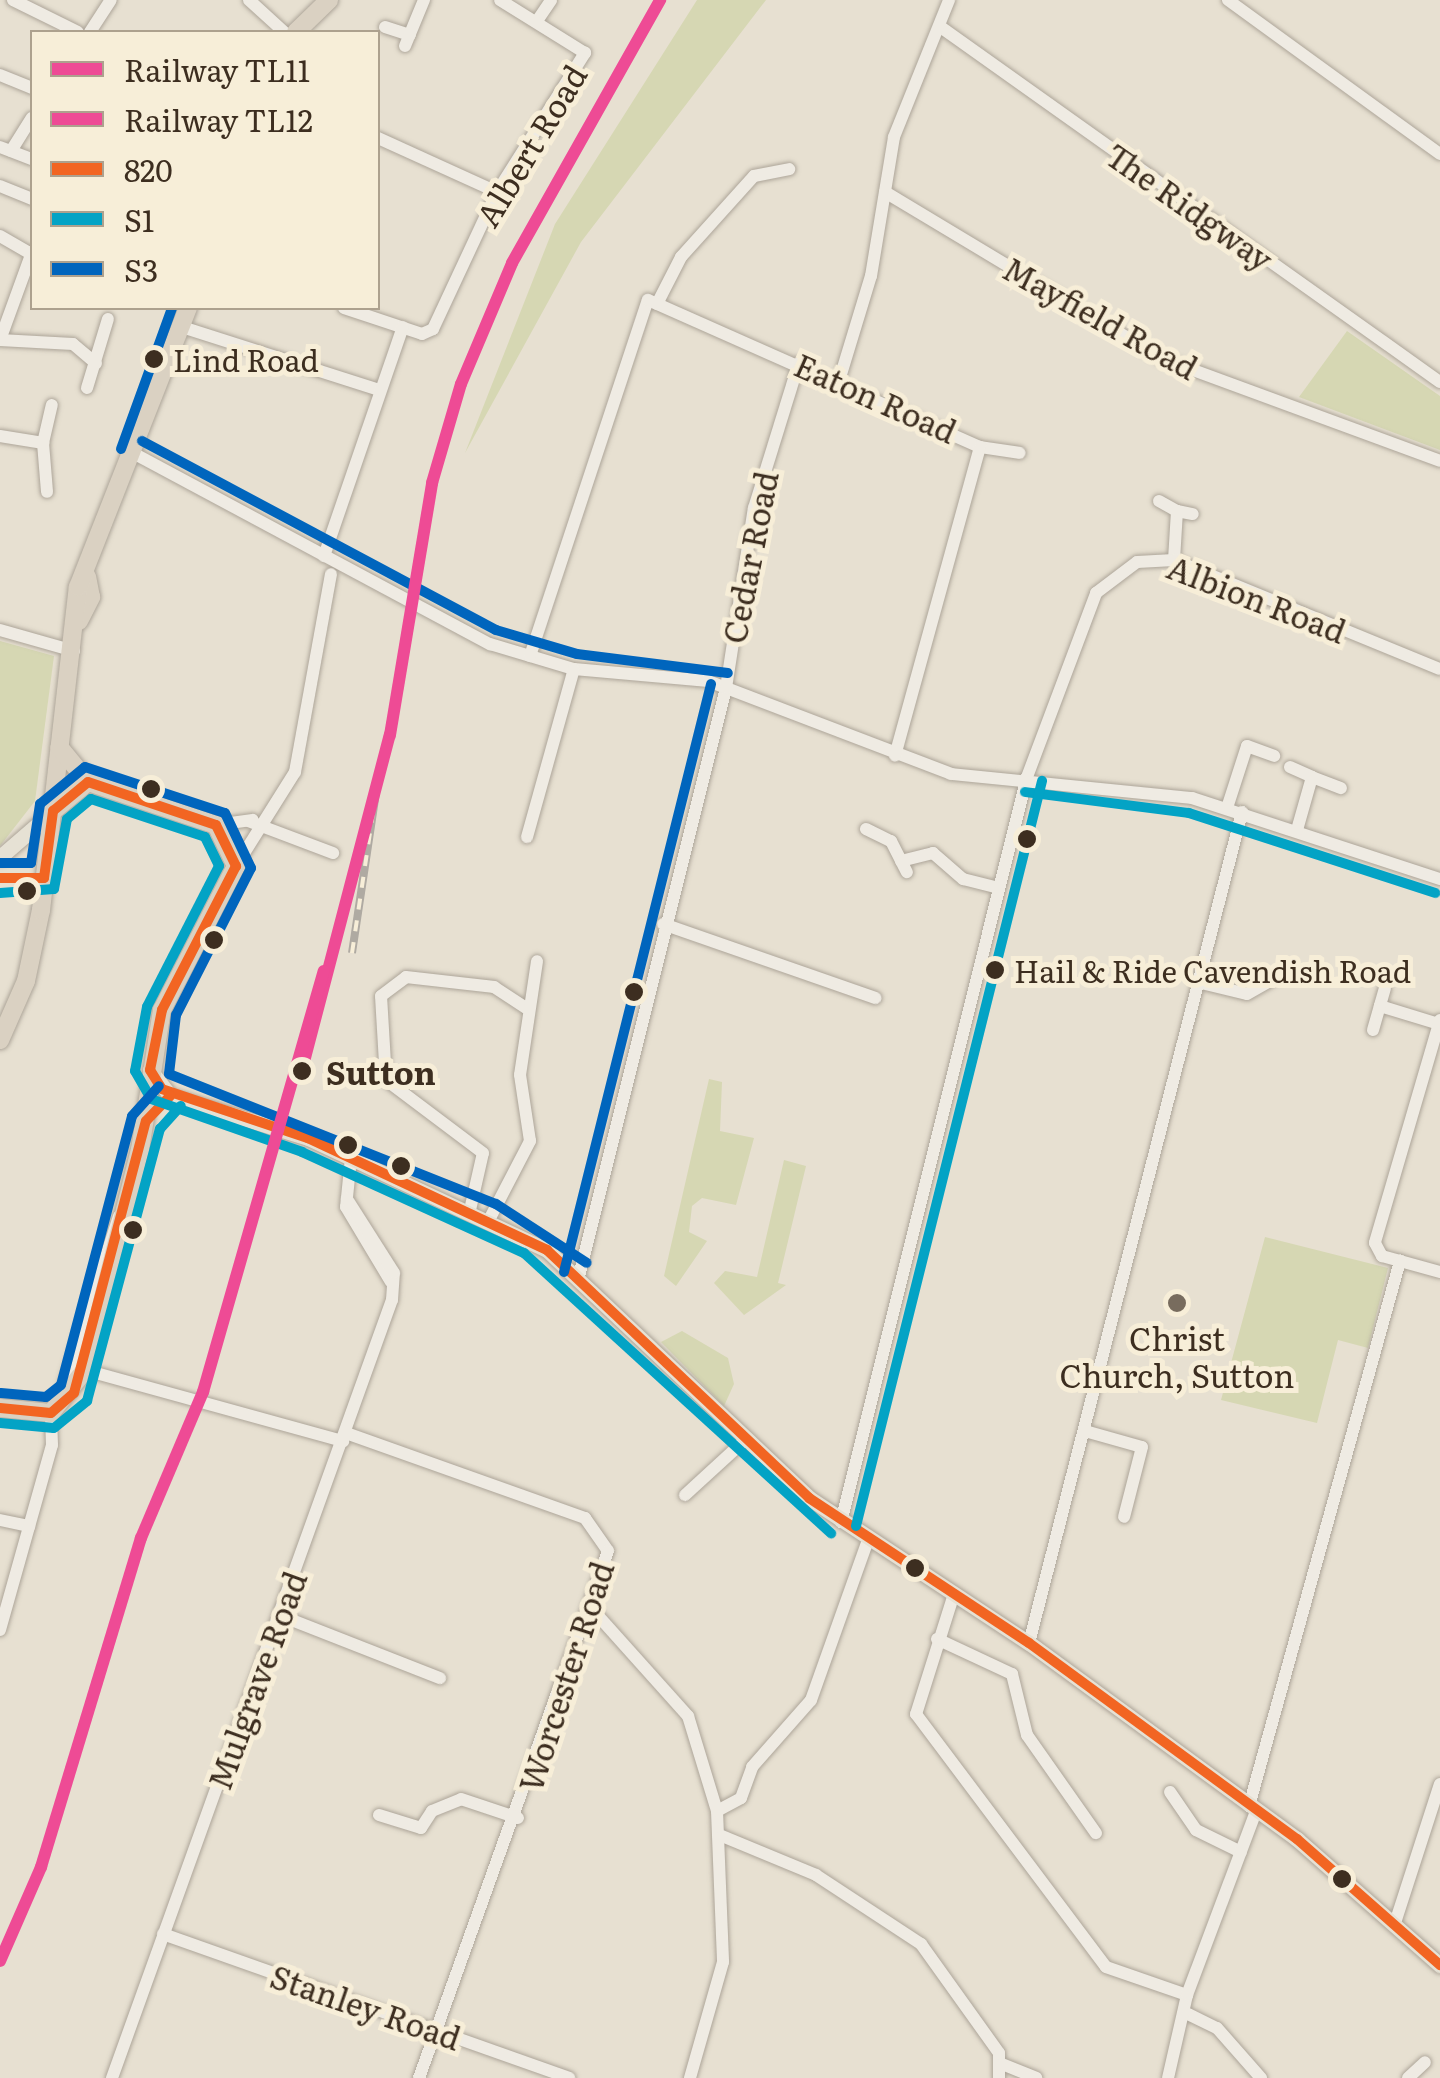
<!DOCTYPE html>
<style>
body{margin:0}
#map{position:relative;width:1440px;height:2078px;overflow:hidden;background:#e7e0d1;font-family:Literata,serif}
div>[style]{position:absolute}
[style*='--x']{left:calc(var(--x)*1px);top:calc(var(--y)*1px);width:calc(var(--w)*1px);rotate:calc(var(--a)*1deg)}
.green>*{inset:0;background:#d6d7b3}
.roads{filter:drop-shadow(0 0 2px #ada599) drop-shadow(0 0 2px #ada599)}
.minor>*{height:12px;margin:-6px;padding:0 6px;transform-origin:6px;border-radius:6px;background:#efebe3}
.major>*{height:15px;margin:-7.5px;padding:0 7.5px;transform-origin:7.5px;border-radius:7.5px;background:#e6e1d4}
.highway>*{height:18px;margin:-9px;padding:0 9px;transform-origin:9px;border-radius:9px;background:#dad1c2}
.rail>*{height:8px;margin-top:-4px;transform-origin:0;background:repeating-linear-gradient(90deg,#f7eed8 0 11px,#afaaa2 0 22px);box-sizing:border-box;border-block:2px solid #afaaa2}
.bus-1>*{height:10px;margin:-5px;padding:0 5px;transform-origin:5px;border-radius:5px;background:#f26522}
.bus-2>*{height:10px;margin:-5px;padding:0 5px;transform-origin:5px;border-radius:5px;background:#03a3c5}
.bus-3>*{height:10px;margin:-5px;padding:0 5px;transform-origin:5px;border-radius:5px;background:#0065bd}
.rail-1>*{height:12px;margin:-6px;padding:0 6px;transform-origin:6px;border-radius:6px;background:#ee4b95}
.rail-2>*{height:12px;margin:-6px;padding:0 6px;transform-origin:6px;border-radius:6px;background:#ee4b95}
.dots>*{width:28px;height:28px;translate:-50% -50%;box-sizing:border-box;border:5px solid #f7eed8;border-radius:50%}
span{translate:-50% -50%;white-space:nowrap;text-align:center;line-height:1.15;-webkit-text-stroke:10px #f7eed8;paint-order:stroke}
.bus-label{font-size:30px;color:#3d2e20}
.left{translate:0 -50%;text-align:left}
.street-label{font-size:32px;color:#3d2e20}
.stop-label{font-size:32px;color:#3d2e20;font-weight:700}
.poi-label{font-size:32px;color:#3d2e20}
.legend{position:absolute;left:30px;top:30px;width:350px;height:280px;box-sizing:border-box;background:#f7eed8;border:2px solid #ada18e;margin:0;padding:12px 18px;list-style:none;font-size:30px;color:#3d2e20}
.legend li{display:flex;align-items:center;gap:20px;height:50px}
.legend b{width:50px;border:2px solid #ada18e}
</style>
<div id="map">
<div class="green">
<i style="clip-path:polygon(697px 0,766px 0,581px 242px,465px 453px,555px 224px)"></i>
<i style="clip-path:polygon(1347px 331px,1440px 396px,1440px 450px,1299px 397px)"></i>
<i style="clip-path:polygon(0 641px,54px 656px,35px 801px,0 846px)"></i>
<i style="clip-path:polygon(709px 1079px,722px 1082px,720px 1131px,754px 1138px,736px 1205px,702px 1198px,692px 1206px,689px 1232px,707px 1241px,676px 1286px,664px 1276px)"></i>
<i style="clip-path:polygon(784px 1160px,806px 1166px,778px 1283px,786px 1285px,744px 1315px,714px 1283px,725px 1271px,757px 1277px)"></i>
<i style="clip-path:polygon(1265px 1237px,1388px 1268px,1368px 1348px,1338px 1340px,1317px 1423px,1221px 1400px)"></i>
<i style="clip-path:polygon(682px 1331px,728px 1358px,734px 1384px,724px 1406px,661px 1342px)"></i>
</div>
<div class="roads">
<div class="minor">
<i style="--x:13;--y:0;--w:72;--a:26.2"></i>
<i style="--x:249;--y:0;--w:47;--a:42.4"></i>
<i style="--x:1228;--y:0;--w:262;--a:36"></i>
<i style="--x:537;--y:21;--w:25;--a:-56"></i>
<i style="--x:385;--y:27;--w:26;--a:18"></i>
<i style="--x:942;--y:28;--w:611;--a:35.41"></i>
<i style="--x:90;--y:32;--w:38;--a:-57"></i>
<i style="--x:405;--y:46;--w:50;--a:-67.6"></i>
<i style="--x:0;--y:75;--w:35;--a:22"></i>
<i style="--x:378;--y:138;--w:131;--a:24.4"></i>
<i style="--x:0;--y:147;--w:34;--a:21"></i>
<i style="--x:11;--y:151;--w:39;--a:-58"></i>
<i style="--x:0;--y:186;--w:35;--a:22"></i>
<i style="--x:885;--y:192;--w:324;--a:31"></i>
<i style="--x:1163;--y:359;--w:295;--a:20.2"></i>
<i style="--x:0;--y:236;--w:36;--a:30"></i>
<i style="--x:657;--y:304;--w:53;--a:-62.9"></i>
<i style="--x:681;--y:257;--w:109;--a:-48"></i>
<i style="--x:754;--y:176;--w:36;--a:-11"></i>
<i style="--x:344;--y:308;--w:82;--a:18.4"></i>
<i style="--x:422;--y:334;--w:12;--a:-24"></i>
<i style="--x:433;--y:329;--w:151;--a:-65"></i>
<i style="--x:497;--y:192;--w:165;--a:-57.7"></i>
<i style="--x:585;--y:53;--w:100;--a:-148.1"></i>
<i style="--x:182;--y:327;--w:207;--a:17.7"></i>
<i style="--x:0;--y:340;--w:73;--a:3.1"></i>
<i style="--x:73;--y:344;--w:30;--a:40"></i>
<i style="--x:0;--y:340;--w:94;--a:-70"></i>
<i style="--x:839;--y:381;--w:110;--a:-73.1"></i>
<i style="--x:871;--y:276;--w:141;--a:-80.6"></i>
<i style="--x:894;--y:137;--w:148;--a:-68.1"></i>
<i style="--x:87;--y:388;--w:72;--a:-73.1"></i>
<i style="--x:0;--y:436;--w:44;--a:9.2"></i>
<i style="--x:43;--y:443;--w:49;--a:85.3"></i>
<i style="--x:43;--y:443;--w:39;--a:-77"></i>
<i style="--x:980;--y:447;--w:40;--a:8.5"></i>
<i style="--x:135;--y:454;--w:403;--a:28.2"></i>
<i style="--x:490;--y:644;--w:88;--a:16.6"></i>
<i style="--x:574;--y:669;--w:135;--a:5.1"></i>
<i style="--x:708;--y:681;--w:260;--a:20.9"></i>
<i style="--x:951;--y:774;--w:242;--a:5.7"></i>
<i style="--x:1192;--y:798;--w:261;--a:18.1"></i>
<i style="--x:1159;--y:501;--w:21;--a:29"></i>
<i style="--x:324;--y:556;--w:242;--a:-71"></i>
<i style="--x:1174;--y:560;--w:49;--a:-86.5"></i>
<i style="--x:1177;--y:511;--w:16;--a:11"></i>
<i style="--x:0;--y:630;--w:77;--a:15.8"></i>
<i style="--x:530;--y:656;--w:375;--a:-71.7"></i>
<i style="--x:648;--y:300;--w:363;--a:23.9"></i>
<i style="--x:980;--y:447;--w:320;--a:105.4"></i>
<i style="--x:1290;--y:767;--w:24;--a:24"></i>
<i style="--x:1227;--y:808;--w:65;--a:-72.1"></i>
<i style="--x:1247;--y:746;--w:29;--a:20"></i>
<i style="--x:248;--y:821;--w:91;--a:20.6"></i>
<i style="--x:216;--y:825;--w:37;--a:-8"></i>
<i style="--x:866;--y:829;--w:28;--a:26"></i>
<i style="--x:891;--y:841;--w:35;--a:63"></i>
<i style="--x:1297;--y:830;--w:55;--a:-74.2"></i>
<i style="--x:1312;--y:777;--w:31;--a:21"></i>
<i style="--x:527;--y:837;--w:174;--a:-74.4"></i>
<i style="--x:901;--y:861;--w:33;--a:-14"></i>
<i style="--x:933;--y:853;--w:40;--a:41"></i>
<i style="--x:963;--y:879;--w:37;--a:14"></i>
<i style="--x:236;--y:866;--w:111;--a:-57.9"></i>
<i style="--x:295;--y:772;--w:201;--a:-79.7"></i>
<i style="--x:663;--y:924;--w:225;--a:19.2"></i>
<i style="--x:1197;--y:982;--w:51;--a:13.5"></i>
<i style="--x:1247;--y:994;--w:43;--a:-29.6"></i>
<i style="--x:1385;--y:988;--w:19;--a:106"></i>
<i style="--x:1380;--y:1006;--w:62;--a:17"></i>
<i style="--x:1440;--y:1020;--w:232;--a:106.3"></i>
<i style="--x:1375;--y:1243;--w:15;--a:62"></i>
<i style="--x:1382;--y:1256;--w:60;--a:15.4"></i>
<i style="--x:1373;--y:1030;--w:25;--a:-74"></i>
<i style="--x:351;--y:1158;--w:49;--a:95.8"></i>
<i style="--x:346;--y:1207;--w:87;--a:59"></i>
<i style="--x:470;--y:1210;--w:58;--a:-77.2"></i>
<i style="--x:483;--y:1153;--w:121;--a:-143"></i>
<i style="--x:386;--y:1080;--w:84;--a:-93.4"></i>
<i style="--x:381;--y:996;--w:31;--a:-37"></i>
<i style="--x:406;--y:977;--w:89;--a:6.5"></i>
<i style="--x:494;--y:987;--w:42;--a:33.3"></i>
<i style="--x:119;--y:1216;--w:143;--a:107.9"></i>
<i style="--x:75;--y:1352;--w:21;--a:61"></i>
<i style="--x:85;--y:1370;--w:268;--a:15.4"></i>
<i style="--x:490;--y:1218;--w:87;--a:-62.5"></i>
<i style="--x:530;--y:1141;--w:67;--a:-98.6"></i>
<i style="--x:520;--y:1075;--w:115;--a:-81.5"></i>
<i style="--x:579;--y:1276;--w:606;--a:-75.96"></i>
<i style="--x:726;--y:688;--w:182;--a:-81.2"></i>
<i style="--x:754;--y:508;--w:152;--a:-72.8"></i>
<i style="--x:65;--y:1383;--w:33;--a:-72"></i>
<i style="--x:1085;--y:1431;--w:59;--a:15.7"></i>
<i style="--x:1142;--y:1447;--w:72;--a:104.4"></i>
<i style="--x:346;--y:1433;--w:254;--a:19.6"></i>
<i style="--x:585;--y:1518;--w:40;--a:55.1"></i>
<i style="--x:608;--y:1551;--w:560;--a:109.73"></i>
<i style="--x:685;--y:1495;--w:81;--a:-42.5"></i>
<i style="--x:0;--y:1520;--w:30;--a:12"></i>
<i style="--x:841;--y:1522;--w:768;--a:-75.98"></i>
<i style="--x:1027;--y:777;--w:197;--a:-69.4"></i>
<i style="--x:1096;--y:593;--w:51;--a:-37.1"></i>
<i style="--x:1137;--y:562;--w:37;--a:-3"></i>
<i style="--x:1174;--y:560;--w:287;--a:22.3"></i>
<i style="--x:953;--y:1597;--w:123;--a:107.5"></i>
<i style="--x:916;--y:1714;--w:316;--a:53.1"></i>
<i style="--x:1106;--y:1967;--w:86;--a:19.1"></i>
<i style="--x:592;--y:1609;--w:144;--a:48.1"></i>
<i style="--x:688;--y:1716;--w:99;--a:73"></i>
<i style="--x:717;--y:1811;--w:151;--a:87.7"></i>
<i style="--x:723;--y:1962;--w:121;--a:105.9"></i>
<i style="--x:279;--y:1615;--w:173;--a:21.4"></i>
<i style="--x:0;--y:1630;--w:192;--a:-74.3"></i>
<i style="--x:52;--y:1445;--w:32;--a:-92"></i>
<i style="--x:937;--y:1639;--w:83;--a:25"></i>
<i style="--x:1012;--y:1674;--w:63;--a:76.2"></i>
<i style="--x:1027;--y:1735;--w:120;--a:54.9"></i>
<i style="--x:1029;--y:1643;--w:858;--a:-75.62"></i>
<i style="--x:1170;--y:1792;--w:46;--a:55.6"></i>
<i style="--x:1196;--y:1830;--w:50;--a:26.1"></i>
<i style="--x:1249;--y:1806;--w:566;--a:-74.51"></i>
<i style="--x:717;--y:1811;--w:27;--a:-28"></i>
<i style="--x:741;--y:1798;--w:33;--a:-70"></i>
<i style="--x:752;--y:1767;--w:89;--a:-48.6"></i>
<i style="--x:811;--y:1700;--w:170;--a:-70.4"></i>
<i style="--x:379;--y:1815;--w:44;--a:17.2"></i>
<i style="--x:421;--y:1828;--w:20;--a:-57"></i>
<i style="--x:432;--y:1811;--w:31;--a:-22"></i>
<i style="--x:461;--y:1799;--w:60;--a:18.4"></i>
<i style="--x:722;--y:1836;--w:102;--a:22.5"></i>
<i style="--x:816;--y:1875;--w:126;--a:33.3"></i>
<i style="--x:921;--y:1944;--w:134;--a:54.4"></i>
<i style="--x:999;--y:2053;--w:25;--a:90"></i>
<i style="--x:1395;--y:1923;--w:146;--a:-72.1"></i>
<i style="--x:163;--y:1934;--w:431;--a:19.5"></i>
<i style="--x:1188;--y:2014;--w:32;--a:26"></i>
<i style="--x:1217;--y:2028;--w:67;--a:48.7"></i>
<i style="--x:1002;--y:2064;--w:37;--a:22"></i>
<i style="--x:112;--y:2078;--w:827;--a:-70.21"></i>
<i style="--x:392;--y:1300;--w:27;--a:-86"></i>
<i style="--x:394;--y:1273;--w:88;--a:-122.4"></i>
<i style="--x:1168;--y:2078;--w:85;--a:-77.1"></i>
<i style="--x:1187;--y:1995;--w:197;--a:-69.4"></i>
<i style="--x:1408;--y:2078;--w:23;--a:-43"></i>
</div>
<div class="major">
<i style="--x:0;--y:857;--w:70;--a:-41"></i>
<i style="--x:150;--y:1070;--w:33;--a:52"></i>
<i style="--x:170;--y:1096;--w:144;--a:16.9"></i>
<i style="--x:308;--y:1138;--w:264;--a:25.1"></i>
<i style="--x:547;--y:1250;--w:361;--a:43.4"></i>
<i style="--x:809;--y:1498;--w:263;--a:33.4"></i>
<i style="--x:1029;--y:1643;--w:332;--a:36.2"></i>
<i style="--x:1297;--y:1839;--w:191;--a:41.4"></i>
</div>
<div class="highway">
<i style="--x:296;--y:32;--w:46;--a:-44.1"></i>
<i style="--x:79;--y:621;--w:27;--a:-63"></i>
<i style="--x:91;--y:597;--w:21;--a:-101"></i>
<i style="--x:53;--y:811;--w:45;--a:-39.6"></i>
<i style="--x:0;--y:1040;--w:64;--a:-66.2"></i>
<i style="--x:26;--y:981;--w:73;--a:-78.1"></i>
<i style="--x:41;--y:910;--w:325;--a:-83.5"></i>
<i style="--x:78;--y:587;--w:300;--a:-68.5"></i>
<i style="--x:0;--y:1408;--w:51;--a:5.6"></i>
<i style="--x:51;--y:1413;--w:55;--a:-51.7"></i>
<i style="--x:85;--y:1370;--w:227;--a:-76"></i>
<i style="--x:140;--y:1150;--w:142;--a:-81.1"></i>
<i style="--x:162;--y:1010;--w:162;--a:-62.8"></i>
<i style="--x:236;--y:866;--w:46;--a:-116"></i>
<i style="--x:216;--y:825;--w:135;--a:-161.4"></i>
<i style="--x:88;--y:782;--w:45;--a:-129.6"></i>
</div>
</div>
<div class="rail">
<i style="--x:352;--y:953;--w:170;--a:-81.5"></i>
</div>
<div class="bus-1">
<i style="--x:0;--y:878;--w:44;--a:0"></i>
<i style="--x:44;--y:878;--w:68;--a:-82.3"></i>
<i style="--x:53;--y:811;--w:45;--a:-39.6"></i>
<i style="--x:88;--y:782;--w:135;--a:18.6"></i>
<i style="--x:216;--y:825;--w:46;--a:64"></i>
<i style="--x:236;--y:866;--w:162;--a:117.2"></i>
<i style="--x:162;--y:1010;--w:61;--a:101.3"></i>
<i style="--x:150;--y:1070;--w:22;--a:58"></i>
<i style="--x:162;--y:1089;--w:154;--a:18.6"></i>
<i style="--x:308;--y:1138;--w:264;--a:25.1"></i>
<i style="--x:547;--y:1250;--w:361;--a:43.4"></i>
<i style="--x:809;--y:1498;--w:263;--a:33.4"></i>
<i style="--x:1029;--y:1643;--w:332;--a:36.2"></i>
<i style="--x:1297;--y:1839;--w:191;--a:41.4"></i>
<i style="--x:0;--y:1408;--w:51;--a:5.6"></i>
<i style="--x:51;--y:1413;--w:30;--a:-41"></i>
<i style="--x:74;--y:1393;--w:281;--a:-75.2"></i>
<i style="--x:146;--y:1121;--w:35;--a:-46"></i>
</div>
<div class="bus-2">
<i style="--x:1025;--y:792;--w:165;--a:7.3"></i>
<i style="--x:1189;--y:813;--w:259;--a:18"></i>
<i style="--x:0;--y:893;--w:54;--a:-4.2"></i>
<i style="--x:54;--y:889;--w:71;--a:-79.5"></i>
<i style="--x:67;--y:819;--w:31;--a:-40"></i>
<i style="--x:91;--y:799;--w:120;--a:18.4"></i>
<i style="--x:205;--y:837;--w:32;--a:64"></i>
<i style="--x:219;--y:866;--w:158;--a:117.1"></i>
<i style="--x:147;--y:1007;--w:65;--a:100.6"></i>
<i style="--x:135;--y:1071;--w:32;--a:60"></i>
<i style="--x:151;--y:1099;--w:160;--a:19.3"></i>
<i style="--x:302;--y:1152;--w:244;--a:24.5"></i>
<i style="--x:524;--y:1253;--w:416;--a:42.4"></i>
<i style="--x:0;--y:1423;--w:54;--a:5.3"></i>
<i style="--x:54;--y:1428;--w:43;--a:-39.3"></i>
<i style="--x:87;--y:1401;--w:282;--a:-75"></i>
<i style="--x:160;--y:1129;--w:31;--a:-48"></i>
<i style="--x:856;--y:1526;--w:768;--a:-75.98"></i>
</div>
<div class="bus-3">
<i style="--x:142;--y:441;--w:401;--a:28.1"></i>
<i style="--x:496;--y:630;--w:84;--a:16.5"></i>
<i style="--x:577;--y:654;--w:152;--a:7.2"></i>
<i style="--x:121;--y:449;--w:150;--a:-70.1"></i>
<i style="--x:0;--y:863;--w:31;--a:0"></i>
<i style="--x:31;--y:863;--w:60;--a:-81.3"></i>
<i style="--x:40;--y:804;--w:58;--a:-39.4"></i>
<i style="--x:85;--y:767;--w:147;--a:18.2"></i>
<i style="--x:225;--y:813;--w:61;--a:64.7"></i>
<i style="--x:251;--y:868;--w:165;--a:117"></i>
<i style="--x:176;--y:1015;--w:59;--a:96.8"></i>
<i style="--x:169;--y:1074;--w:352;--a:21.7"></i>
<i style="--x:496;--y:1204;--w:108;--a:33"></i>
<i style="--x:564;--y:1272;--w:606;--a:-75.96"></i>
<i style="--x:1;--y:1393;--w:45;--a:5.1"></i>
<i style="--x:46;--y:1397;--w:19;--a:-39"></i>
<i style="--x:61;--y:1385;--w:278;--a:-75.2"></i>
<i style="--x:132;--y:1116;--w:40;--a:-48"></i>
</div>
<div class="rail-1">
<i style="--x:300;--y:1077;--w:354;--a:-75.3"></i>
<i style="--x:390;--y:735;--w:255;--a:-80.5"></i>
<i style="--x:432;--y:483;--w:103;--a:-73.7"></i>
<i style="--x:461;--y:384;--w:131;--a:-67.1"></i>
<i style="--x:512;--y:263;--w:302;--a:-60.6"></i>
</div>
<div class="rail-2">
<i style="--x:0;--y:1961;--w:103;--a:-66.4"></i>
<i style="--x:41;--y:1867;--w:344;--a:-73.1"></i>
<i style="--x:141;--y:1538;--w:159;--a:-67"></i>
<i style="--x:203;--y:1392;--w:438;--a:-74"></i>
</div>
<div class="dots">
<i style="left:154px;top:359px;background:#3d2e20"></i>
<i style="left:151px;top:789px;background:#3d2e20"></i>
<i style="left:1027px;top:839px;background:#3d2e20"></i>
<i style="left:27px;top:891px;background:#3d2e20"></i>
<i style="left:214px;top:940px;background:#3d2e20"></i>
<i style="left:995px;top:970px;background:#3d2e20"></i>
<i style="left:634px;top:992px;background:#3d2e20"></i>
<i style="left:302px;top:1071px;background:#3d2e20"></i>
<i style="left:348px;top:1145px;background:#3d2e20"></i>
<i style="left:401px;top:1166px;background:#3d2e20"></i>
<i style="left:133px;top:1230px;background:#3d2e20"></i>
<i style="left:1177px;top:1303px;background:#786c5e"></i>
<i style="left:915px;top:1568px;background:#3d2e20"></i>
<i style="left:1342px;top:1879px;background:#3d2e20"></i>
</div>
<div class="bus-label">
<span class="left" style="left:173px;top:359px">Lind Road</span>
<span class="left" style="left:1014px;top:970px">Hail &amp; Ride Cavendish Road</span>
</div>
<div class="street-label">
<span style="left:530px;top:145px;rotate:-59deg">Albert Road</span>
<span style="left:1190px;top:206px;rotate:35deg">The Ridgway</span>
<span style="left:1101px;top:317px;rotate:29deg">Mayfield Road</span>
<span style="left:876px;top:397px;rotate:24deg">Eaton Road</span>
<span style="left:749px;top:557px;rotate:-79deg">Cedar Road</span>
<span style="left:1257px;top:598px;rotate:21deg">Albion Road</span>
<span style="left:565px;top:1676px;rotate:-72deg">Worcester Road</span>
<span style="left:256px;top:1680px;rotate:-70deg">Mulgrave Road</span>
<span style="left:366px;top:2006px;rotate:19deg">Stanley Road</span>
</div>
<div class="stop-label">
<span class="left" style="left:326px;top:1071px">Sutton</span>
</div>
<div class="poi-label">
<span style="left:1177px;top:1356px">Christ<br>Church, Sutton</span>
</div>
<ul class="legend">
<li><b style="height:12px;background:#ee4b95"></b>Railway TL11</li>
<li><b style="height:12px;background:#ee4b95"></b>Railway TL12</li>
<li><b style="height:12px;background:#f26522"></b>820</li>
<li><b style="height:12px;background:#03a3c5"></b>S1</li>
<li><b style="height:12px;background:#0065bd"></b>S3</li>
</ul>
</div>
